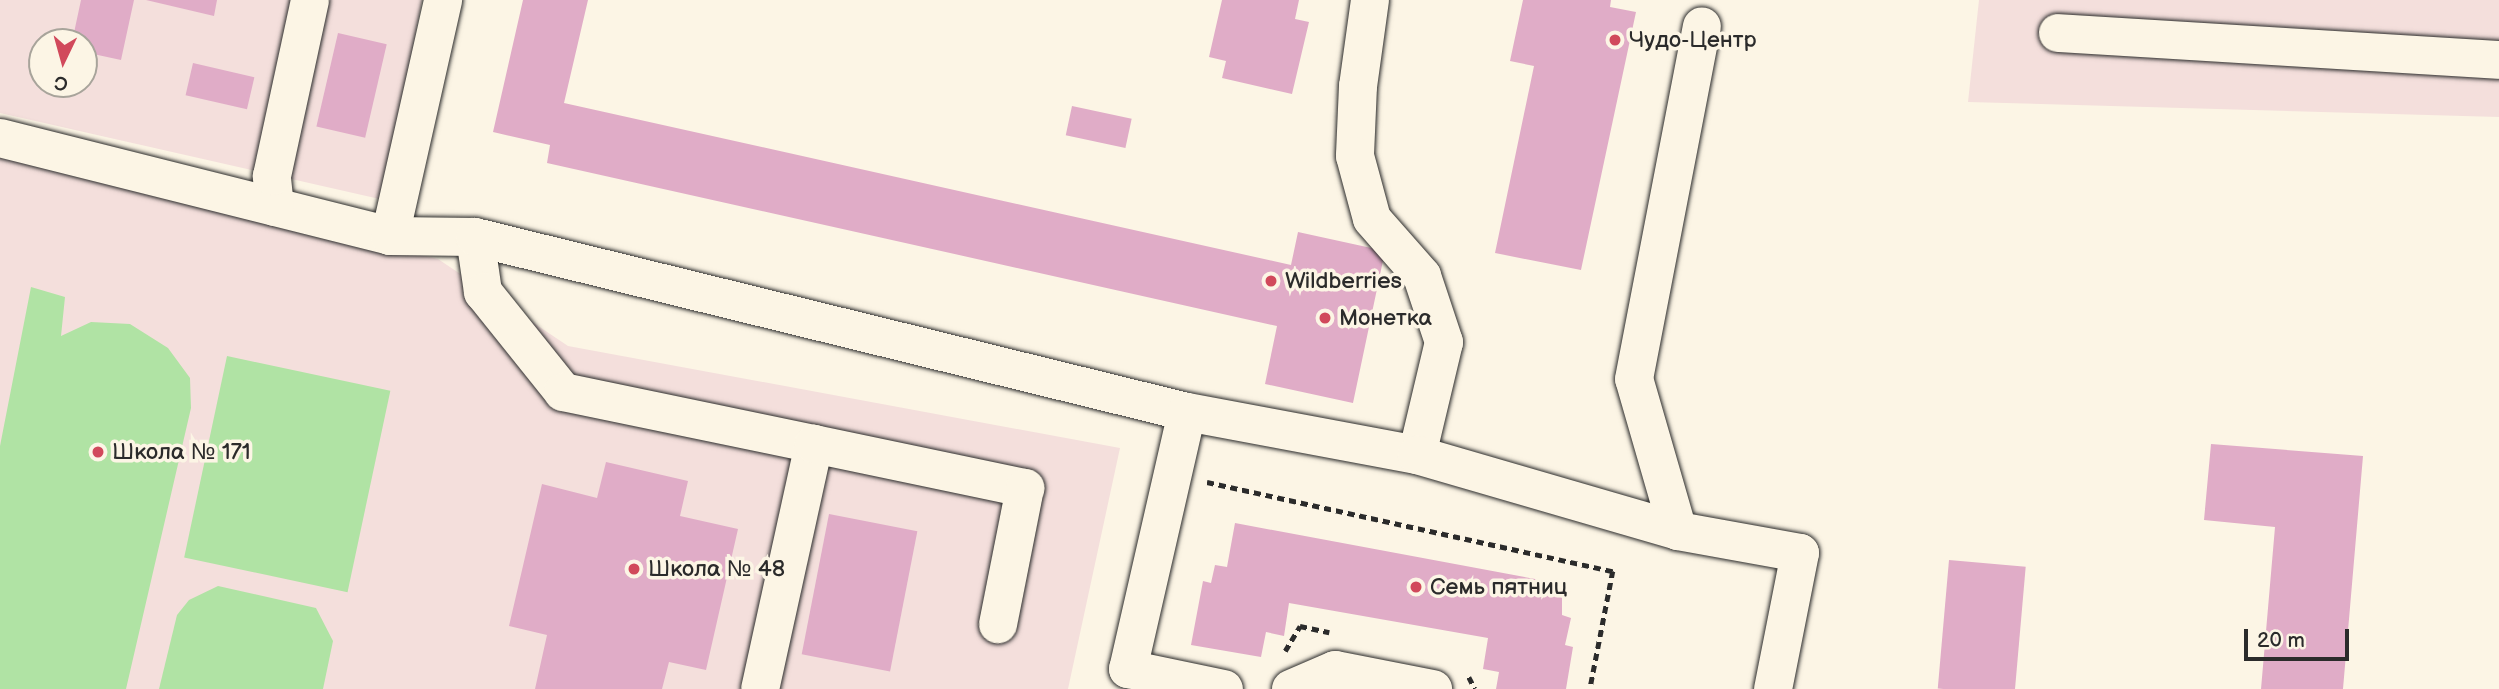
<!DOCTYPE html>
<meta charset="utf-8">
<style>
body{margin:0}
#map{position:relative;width:2499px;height:689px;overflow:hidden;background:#fcf5e5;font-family:"Balsamiq Sans",sans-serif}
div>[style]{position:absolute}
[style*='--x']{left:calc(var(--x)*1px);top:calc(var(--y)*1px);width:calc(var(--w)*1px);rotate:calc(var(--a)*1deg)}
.built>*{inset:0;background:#f4dfdc}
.green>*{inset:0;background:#b0e3a4;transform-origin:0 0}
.building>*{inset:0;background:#e0acc7;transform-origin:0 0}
.path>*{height:4.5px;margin-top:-2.25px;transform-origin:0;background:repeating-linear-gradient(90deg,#2b2b2b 0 7px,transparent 0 12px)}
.roads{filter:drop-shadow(0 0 2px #2b2b2b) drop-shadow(0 0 2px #2b2b2b)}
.minor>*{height:38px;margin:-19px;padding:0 19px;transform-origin:19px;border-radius:19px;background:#fcf5e5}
.dots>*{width:19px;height:19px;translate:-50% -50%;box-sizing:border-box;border:4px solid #fcf5e5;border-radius:50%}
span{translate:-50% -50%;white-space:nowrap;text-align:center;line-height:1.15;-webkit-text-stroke:7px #fcf5e5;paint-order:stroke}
.poi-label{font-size:23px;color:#2b2b2b}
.left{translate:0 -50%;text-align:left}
.north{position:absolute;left:28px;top:28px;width:70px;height:70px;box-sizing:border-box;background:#fcf5e5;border:2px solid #a8a49b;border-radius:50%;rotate:185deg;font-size:19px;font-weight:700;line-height:28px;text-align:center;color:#2b2b2b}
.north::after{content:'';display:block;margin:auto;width:24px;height:32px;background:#d1495b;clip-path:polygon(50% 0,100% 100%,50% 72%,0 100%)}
.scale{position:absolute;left:2244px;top:629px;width:105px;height:32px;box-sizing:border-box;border:4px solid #2b2b2b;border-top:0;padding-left:9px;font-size:21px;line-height:24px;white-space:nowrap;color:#2b2b2b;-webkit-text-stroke:5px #fcf5e5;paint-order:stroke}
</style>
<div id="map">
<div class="built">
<i style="clip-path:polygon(evenodd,0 0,422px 0,384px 200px,0 113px,0 0,42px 42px,84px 42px,84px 84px,42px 84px,42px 42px)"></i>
<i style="clip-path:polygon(1979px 0,2499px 0,2499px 117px,1968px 102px)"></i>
<i style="clip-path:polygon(0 154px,438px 259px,568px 346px,1120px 448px,1068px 689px,0 689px)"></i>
</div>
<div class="green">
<i style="clip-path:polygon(31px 287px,65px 297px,61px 336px,91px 322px,130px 324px,168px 348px,190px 378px,191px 408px,126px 689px,0 689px,0 446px)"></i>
<i style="left:227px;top:356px;width:167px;height:206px;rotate:12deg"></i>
<i style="clip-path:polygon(218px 586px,316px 608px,333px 641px,323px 689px,159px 689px,177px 615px,189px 600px)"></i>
</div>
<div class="building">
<i style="clip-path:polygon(81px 0,134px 0,121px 60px,84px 52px,84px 42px,72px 42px)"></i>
<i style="clip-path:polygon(146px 0,217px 0,214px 16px)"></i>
<i style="clip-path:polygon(523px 0,588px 0,564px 103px,1291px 265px,1298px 232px,1385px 251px,1353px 403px,1265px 384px,1277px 326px,547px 163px,550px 145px,493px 132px)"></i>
<i style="clip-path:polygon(1222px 0,1299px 0,1295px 19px,1309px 22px,1292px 94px,1222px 78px,1226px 61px,1209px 57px)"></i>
<i style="clip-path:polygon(1523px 0,1611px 0,1610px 7px,1636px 12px,1581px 270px,1495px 253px,1534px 66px,1510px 61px)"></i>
<i style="left:338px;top:33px;width:50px;height:96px;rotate:13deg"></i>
<i style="left:193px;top:63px;width:63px;height:33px;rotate:13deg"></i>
<i style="left:1072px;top:106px;width:61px;height:30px;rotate:12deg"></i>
<i style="clip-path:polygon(2211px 444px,2363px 456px,2343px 689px,2261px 689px,2275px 527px,2204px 520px)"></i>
<i style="clip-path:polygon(606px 462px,688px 481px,680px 516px,738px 529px,706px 670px,669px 662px,662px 689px,535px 689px,547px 635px,509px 626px,542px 484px,597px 498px)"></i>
<i style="left:829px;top:514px;width:90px;height:143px;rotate:11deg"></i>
<i style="clip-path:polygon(1235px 523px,1546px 581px,1546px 590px,1562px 594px,1562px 615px,1571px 618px,1565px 645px,1573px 647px,1566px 689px,1496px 689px,1499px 672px,1483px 669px,1488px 638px,1289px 603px,1284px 636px,1266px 632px,1261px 657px,1191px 645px,1203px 581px,1211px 583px,1215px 565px,1227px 567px)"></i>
<i style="left:1949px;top:560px;width:77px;height:129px;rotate:5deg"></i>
</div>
<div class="path">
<i style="--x:1207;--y:482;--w:416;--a:12.4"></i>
<i style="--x:1613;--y:571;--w:120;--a:101"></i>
<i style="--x:1285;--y:651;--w:29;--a:-59"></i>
<i style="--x:1300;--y:626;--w:30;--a:12"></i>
<i style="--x:1469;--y:677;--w:13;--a:63"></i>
</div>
<div class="roads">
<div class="minor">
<i style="--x:1370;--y:0;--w:87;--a:97.9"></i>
<i style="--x:1358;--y:86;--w:70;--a:92.5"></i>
<i style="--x:1355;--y:156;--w:65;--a:74.9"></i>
<i style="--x:1372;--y:219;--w:76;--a:48.7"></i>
<i style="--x:1422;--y:276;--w:70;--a:71.6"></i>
<i style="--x:1444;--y:342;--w:116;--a:103.4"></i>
<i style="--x:2058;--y:33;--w:442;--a:3.5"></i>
<i style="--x:0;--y:138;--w:402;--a:14.1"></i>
<i style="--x:390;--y:236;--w:242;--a:-77.3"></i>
<i style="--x:275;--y:207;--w:31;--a:-96"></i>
<i style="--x:272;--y:176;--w:180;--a:-77.8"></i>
<i style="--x:390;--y:236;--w:85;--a:0.7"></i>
<i style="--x:475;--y:237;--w:56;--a:81.7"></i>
<i style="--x:483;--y:292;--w:128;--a:51.3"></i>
<i style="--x:563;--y:392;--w:256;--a:11.7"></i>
<i style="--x:814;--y:444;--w:251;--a:102.4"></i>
<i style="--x:475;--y:237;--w:733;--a:13.81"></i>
<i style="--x:1187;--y:412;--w:234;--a:10.6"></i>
<i style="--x:1417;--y:455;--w:272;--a:16.2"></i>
<i style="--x:1678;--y:531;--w:124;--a:10.2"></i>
<i style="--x:1800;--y:553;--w:139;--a:101.2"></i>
<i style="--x:1187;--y:412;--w:264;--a:102.9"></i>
<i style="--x:1128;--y:669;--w:98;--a:11.8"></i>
<i style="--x:814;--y:444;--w:216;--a:11.8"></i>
<i style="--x:1025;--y:488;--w:139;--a:101.2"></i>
<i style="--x:1678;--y:531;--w:158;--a:-106.1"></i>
<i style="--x:1634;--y:379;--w:359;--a:-79.1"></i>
<i style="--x:1291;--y:689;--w:48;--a:-23.4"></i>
<i style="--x:1335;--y:670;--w:100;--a:11"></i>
</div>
</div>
<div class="dots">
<i style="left:1615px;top:40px;background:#d1495b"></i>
<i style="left:1271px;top:281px;background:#d1495b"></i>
<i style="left:1325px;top:318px;background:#d1495b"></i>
<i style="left:98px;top:452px;background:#d1495b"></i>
<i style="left:634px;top:569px;background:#d1495b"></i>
<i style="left:1416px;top:587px;background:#d1495b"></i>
</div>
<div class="poi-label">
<span class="left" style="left:1629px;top:40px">Чудо-Центр</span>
<span class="left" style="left:1285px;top:281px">Wildberries</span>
<span class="left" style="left:1339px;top:318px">Монетка</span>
<span class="left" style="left:112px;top:452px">Школа № 171</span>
<span class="left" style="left:648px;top:569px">Школа № 48</span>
<span class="left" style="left:1430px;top:587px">Семь пятниц</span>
</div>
<div class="north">С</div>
<div class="scale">20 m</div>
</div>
